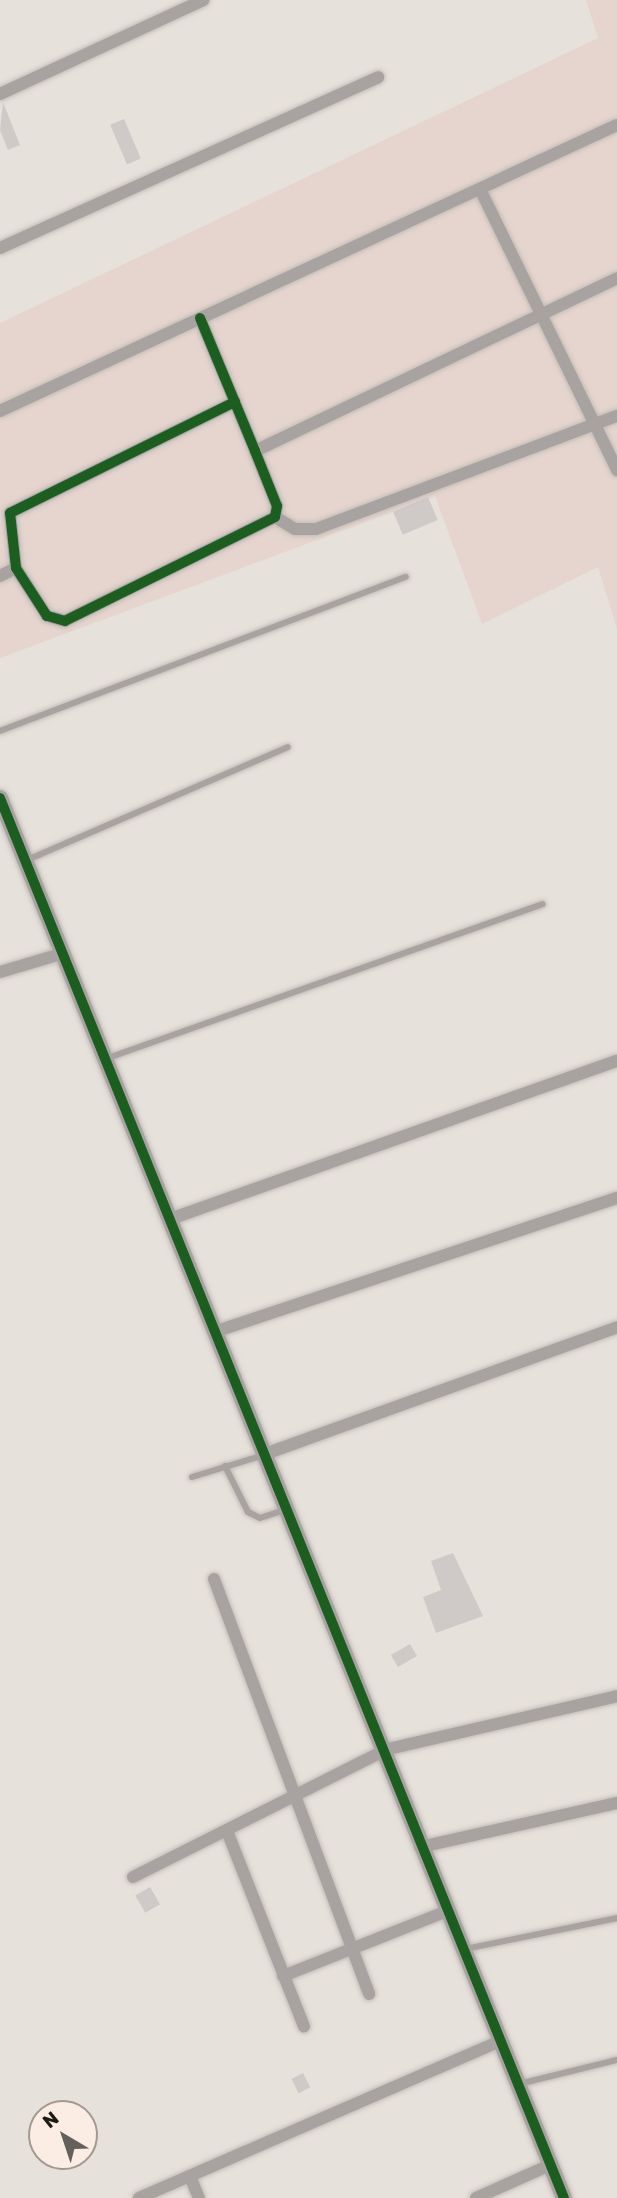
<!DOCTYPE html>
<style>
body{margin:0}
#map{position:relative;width:617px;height:2198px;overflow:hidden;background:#e7e1db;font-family:Rubik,sans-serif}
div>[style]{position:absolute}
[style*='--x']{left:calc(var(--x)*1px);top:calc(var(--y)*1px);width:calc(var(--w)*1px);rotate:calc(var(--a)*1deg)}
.industrial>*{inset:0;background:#e6d5ce}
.building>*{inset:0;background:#cfcac8;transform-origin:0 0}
.roads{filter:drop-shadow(0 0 2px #c2bdb8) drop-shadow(0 0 2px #c2bdb8)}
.service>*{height:6px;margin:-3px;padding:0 3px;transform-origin:3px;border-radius:3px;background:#a8a2a1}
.minor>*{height:12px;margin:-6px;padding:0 6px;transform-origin:6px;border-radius:6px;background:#a8a2a1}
.tertiary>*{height:16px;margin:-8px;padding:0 8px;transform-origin:8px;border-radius:8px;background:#a8a2a1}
.cycleway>*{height:10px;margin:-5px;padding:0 5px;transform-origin:5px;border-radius:5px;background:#1b5e20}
span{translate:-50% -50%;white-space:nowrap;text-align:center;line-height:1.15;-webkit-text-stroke:7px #fbede3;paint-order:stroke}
.north{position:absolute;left:28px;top:2100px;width:70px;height:70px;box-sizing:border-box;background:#fbede3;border:2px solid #a39991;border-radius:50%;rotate:321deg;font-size:19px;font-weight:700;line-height:28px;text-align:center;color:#1e1a16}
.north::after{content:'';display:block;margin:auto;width:24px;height:32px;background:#64605b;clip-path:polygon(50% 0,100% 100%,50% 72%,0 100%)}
</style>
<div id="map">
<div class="industrial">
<i style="clip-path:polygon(586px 0,617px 0,617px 629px,598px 567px,482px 624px,435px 496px,0 658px,0 323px,598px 38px)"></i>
</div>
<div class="building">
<i style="clip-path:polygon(3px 102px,20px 145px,8px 150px,0 130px)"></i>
<i style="left:124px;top:119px;width:43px;height:15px;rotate:67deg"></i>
<i style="left:428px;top:497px;width:25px;height:38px;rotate:67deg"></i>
<i style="clip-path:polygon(453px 1553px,483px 1616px,436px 1633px,423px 1597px,441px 1590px,431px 1561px)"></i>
<i style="left:410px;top:1644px;width:14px;height:22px;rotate:60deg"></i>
<i style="left:150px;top:1887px;width:20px;height:17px;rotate:60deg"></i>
<i style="left:303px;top:2073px;width:16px;height:13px;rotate:63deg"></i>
</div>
<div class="roads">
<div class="service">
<i style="--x:0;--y:731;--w:434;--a:-20.8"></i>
<i style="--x:27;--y:860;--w:284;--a:-23.4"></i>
<i style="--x:108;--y:1058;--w:461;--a:-19.5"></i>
<i style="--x:225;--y:1466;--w:51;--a:63.4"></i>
<i style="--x:248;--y:1512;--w:13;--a:27"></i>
<i style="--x:260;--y:1518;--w:26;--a:-18"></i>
<i style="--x:192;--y:1477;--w:75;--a:-17"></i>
<i style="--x:465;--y:1949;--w:155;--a:-11.5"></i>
<i style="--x:519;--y:2084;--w:101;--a:-13.8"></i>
</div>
<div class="minor">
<i style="--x:0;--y:94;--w:224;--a:-24.8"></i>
<i style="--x:480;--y:189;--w:313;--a:64"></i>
<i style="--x:0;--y:248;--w:415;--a:-24.3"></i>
<i style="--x:200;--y:318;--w:144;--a:67.5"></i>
<i style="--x:255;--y:451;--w:59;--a:68.2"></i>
<i style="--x:277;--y:506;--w:11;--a:100"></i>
<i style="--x:275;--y:517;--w:234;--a:153.7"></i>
<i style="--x:65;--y:621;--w:19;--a:-164"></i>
<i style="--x:47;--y:616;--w:57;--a:-122.9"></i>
<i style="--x:16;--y:568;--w:55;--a:-96.2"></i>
<i style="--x:10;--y:513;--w:251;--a:-26.3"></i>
<i style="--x:0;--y:411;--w:680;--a:-24.87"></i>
<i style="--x:255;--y:451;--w:401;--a:-25.5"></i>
<i style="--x:275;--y:517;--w:23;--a:31"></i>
<i style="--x:295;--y:529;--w:21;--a:0"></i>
<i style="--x:316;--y:529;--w:322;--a:-20.6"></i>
<i style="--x:0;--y:576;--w:18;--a:-27"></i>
<i style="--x:0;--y:972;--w:67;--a:-16.5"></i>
<i style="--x:173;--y:1218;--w:471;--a:-19.5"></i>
<i style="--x:217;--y:1331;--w:422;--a:-18.4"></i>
<i style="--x:265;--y:1454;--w:374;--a:-19.8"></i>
<i style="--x:214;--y:1579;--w:443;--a:69.5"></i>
<i style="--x:227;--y:1831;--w:210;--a:68.5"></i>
<i style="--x:420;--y:1847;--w:202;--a:-12.6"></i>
<i style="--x:133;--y:1877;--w:285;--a:-26.7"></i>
<i style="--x:388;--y:1749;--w:235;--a:-13"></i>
<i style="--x:283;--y:1976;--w:176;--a:-21.6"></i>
<i style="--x:190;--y:2176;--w:24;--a:68"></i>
<i style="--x:139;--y:2198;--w:394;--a:-23.5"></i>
<i style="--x:476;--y:2198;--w:81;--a:-24"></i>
</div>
<div class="tertiary">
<i style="--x:0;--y:798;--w:1509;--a:68.06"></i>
</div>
</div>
<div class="cycleway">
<i style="--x:200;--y:318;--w:144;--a:67.5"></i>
<i style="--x:255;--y:451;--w:59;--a:68.2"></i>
<i style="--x:277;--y:506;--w:11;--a:100"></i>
<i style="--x:275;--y:517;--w:234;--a:153.7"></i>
<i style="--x:65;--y:621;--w:19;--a:-164"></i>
<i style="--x:47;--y:616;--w:57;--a:-122.9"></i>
<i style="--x:16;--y:568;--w:55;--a:-96.2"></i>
<i style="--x:10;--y:513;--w:251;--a:-26.3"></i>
<i style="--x:0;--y:798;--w:1509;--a:68.06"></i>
</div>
<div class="north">N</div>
</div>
